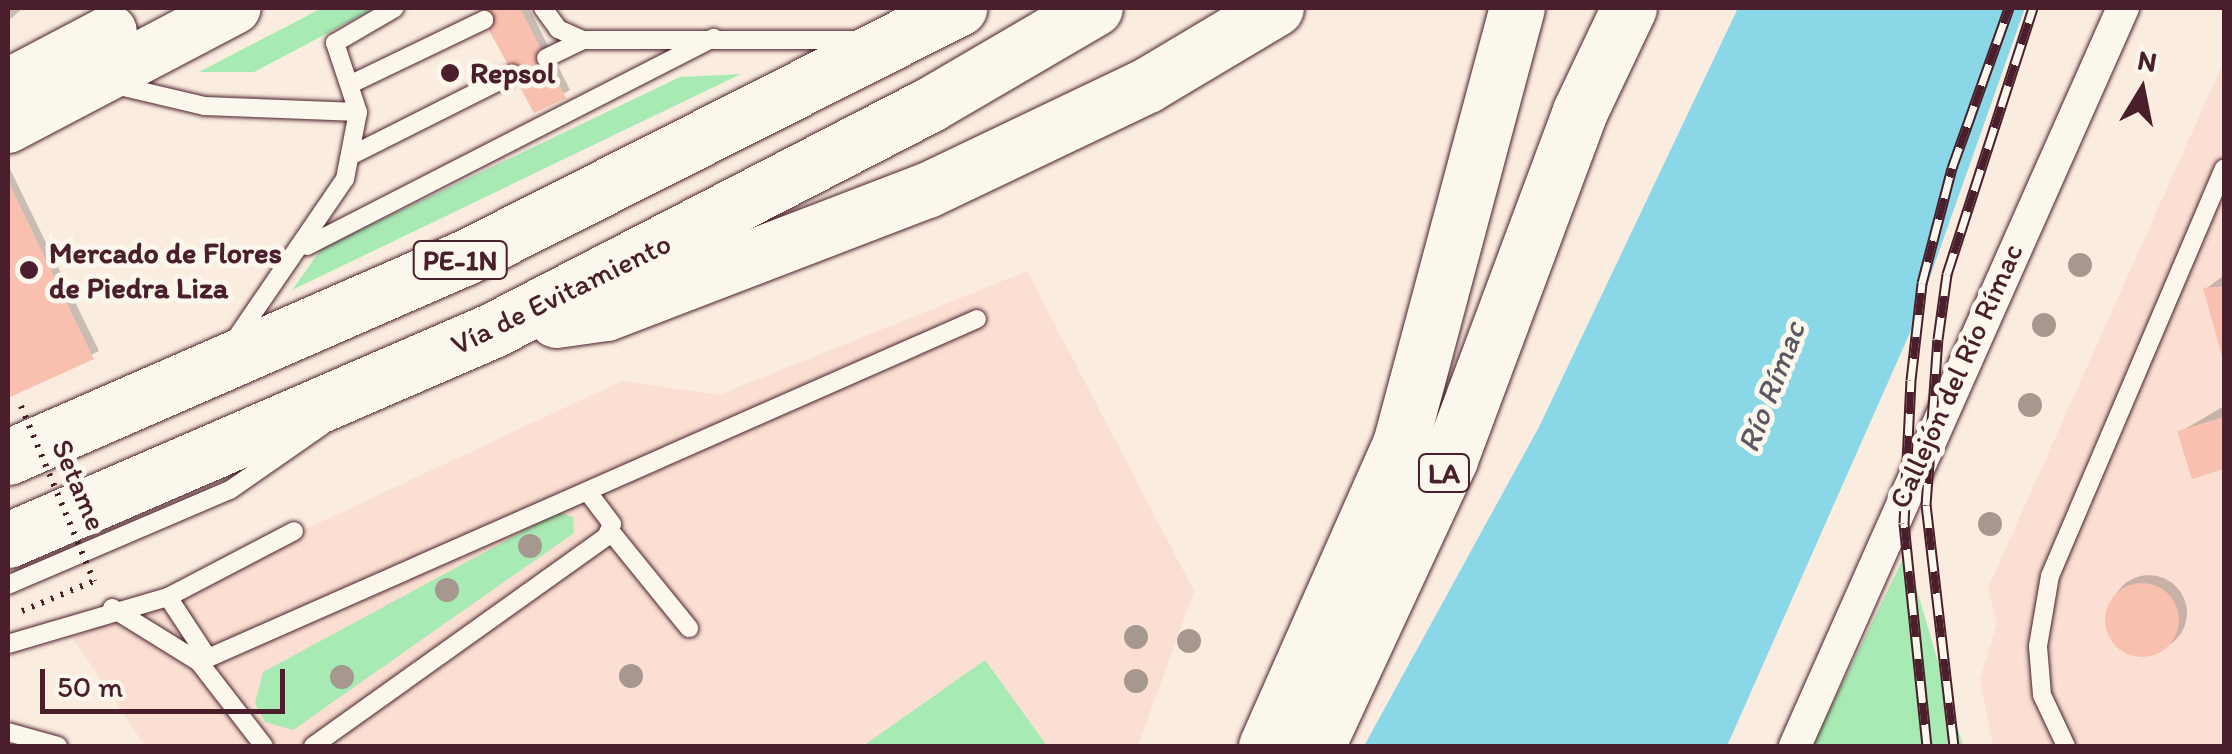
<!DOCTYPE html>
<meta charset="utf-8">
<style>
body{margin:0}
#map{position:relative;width:2232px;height:754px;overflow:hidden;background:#fbece0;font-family:Itim,sans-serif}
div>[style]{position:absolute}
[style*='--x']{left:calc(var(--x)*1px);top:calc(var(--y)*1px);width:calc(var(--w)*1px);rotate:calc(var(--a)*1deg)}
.built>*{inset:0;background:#fadfd2}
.green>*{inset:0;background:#a7eab4}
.water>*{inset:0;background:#89d7e7}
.shadow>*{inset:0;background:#0003}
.round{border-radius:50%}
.building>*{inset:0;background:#f9c0b0}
.path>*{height:6px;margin-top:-3px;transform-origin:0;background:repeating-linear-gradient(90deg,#4a1f2b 0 2.5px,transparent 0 10.5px)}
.roads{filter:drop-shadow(0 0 2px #4a1f2b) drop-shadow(0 0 2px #4a1f2b)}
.service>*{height:18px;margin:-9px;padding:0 9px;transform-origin:9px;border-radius:9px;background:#fbf7ec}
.minor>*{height:32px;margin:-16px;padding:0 16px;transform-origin:16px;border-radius:16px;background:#fbf7ec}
.primary>*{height:52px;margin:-26px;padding:0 26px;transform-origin:26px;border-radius:26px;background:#fbf7ec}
.motorway>*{height:55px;margin:-27.5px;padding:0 27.5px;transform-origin:27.5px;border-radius:27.5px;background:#fbf7ec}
.rail>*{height:11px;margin-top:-5.5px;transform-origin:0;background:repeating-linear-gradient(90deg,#fbf7ec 0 22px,#4a1f2b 0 44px);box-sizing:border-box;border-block:2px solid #4a1f2b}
.path-bridge>*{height:6px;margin-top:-3px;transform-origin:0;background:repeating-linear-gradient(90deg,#4a1f2b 0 2.5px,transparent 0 10.5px)}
.trees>*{width:24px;height:24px;margin:-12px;border-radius:50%;background:#a6978f}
.dots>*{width:28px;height:28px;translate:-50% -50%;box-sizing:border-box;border:5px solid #fbf7ec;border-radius:50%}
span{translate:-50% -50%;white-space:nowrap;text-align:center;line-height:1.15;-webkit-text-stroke:10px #fbf7ec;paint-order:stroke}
.shield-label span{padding:2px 8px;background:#fbf7ec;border:2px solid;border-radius:8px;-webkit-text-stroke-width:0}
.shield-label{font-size:28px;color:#4a1f2b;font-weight:700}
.poi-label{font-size:30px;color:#4a1f2b;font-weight:700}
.left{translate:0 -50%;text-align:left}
.street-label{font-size:30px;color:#4a1f2b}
.water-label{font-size:32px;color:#5d5663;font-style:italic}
.frame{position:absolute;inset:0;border:10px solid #4a1f2b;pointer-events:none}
.north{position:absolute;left:2092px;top:40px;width:100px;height:100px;-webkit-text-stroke:8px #fbf7ec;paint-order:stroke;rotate:10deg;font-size:28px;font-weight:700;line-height:40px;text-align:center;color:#4a1f2b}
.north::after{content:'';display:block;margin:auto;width:35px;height:45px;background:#4a1f2b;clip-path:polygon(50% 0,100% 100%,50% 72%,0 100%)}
.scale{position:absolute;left:40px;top:669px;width:245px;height:45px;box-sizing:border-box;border:5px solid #4a1f2b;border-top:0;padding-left:12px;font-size:30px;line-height:35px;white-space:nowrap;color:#4a1f2b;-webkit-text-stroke:8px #fbf7ec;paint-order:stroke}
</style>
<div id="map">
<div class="built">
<i style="clip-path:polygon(2224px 61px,2224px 746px,1993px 746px,1980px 680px,1997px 623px,1988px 588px)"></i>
<i style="clip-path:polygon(1027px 271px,1194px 591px,1138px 746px,145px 746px,73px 638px,622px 381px,719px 395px)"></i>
</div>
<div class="green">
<i style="clip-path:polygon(322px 8px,375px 8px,254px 72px,199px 72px)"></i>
<i style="clip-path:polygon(741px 74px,292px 290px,322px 248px,680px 77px)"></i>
<i style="clip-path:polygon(559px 512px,573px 517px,574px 533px,293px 730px,265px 722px,255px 703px,263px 672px)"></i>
<i style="clip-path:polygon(1906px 553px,1963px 746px,1812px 746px)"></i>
<i style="clip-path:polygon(985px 660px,1047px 746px,863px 746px)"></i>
</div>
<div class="water">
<i style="clip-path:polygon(1738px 8px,2025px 8px,1912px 328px,1727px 746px,1364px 746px,1539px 427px)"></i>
</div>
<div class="shadow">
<i style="clip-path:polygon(8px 8px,23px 8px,8px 21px)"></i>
<i style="clip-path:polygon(480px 8px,529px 8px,570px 90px,535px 110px)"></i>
<i style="clip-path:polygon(8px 165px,99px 351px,8px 395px)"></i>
<i style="clip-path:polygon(2224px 275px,2224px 355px,2206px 289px)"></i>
<i style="clip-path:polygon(2224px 406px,2224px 467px,2193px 476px,2180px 432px)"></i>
<i class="round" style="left:2111px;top:575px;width:76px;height:76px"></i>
</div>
<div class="building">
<i style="clip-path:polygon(477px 8px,520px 8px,566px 98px,534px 113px)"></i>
<i style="clip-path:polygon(8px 181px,94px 359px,8px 398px)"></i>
<i style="clip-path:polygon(2224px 286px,2224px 360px,2223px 360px,2203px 288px)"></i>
<i style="clip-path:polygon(2224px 417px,2224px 469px,2192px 479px,2177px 431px)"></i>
<i class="round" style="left:2105px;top:583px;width:74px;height:74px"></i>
</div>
<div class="path">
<i style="--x:22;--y:611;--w:78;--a:-22.6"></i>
</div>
<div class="roads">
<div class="service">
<i style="--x:543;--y:8;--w:26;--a:54"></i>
<i style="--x:558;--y:29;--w:27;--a:24"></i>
<i style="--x:583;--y:40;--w:273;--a:0"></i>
<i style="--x:546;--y:58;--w:41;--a:-25.9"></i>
<i style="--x:111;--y:84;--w:96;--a:13.3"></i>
<i style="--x:204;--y:106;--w:154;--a:2.2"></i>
<i style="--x:351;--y:84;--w:148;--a:-25.7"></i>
<i style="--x:352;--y:155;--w:180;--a:-26.7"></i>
<i style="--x:307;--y:246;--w:457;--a:-27.1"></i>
<i style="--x:234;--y:341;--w:196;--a:-55.6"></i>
<i style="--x:345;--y:179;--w:68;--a:-79"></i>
<i style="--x:358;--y:112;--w:73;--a:-108.4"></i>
<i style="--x:335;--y:43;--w:69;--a:-30.3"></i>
<i style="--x:611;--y:532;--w:124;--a:50.9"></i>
<i style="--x:8;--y:585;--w:241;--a:-23.2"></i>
<i style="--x:230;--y:490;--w:112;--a:-34.8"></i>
<i style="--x:112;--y:608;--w:102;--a:31.8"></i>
<i style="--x:199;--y:662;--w:850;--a:-23.79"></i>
<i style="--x:8;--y:644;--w:167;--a:-16.4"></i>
<i style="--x:208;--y:658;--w:73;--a:-123.3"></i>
<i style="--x:168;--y:597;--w:142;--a:-27.6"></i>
<i style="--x:199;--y:662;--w:106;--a:52.3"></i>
<i style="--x:8;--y:732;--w:52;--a:15.6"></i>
<i style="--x:313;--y:746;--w:360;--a:-35.5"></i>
<i style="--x:606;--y:537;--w:14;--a:-65"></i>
<i style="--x:612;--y:524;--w:41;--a:-127.1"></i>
<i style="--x:2066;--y:746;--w:56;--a:-115.2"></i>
<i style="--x:2042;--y:695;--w:49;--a:-94.7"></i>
<i style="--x:2038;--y:646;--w:71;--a:-80.3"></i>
<i style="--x:2050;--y:576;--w:443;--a:-66.9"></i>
</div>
<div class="minor">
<i style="--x:1795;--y:746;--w:808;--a:-66.04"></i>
</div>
<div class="primary">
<i style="--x:8;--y:85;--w:116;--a:-27.7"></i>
<i style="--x:8;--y:127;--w:256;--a:-27.7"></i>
</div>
<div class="motorway">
<i style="--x:556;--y:320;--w:50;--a:-8"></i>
<i style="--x:606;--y:313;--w:344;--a:-21"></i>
<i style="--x:927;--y:190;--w:244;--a:-25.5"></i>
<i style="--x:1147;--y:85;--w:150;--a:-30.8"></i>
<i style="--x:8;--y:457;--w:498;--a:-23.6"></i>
<i style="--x:464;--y:258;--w:555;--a:-26.8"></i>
<i style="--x:8;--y:540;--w:529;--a:-23.41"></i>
<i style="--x:493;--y:330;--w:491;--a:-27.3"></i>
<i style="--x:929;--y:105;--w:192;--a:-30.3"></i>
<i style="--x:1266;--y:746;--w:330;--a:-66.1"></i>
<i style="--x:1400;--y:444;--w:451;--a:-75"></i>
<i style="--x:1317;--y:746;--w:316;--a:-65.1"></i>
<i style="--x:1450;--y:459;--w:371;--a:-69.5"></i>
<i style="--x:1580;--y:111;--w:114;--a:-64.6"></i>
</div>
</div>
<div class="rail">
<i style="--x:1927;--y:746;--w:224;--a:-95.9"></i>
<i style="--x:1904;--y:523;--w:143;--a:-87.2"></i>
<i style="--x:1911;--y:380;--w:98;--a:-83.5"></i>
<i style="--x:1922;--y:283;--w:119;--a:-75.4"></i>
<i style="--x:1952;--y:168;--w:170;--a:-70.4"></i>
<i style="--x:1954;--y:746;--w:243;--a:-96.6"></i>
<i style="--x:1926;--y:505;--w:166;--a:-85.9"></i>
<i style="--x:1938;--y:339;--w:66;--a:-82.1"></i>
<i style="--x:1947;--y:274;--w:280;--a:-72.1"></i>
</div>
<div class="path-bridge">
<i style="--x:21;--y:406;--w:190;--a:67.4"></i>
</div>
<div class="trees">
<i style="left:2080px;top:265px"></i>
<i style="left:2044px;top:325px"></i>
<i style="left:2030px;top:405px"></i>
<i style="left:1990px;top:524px"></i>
<i style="left:530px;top:546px"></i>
<i style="left:447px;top:590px"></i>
<i style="left:1136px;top:637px"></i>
<i style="left:1189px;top:641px"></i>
<i style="left:631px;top:676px"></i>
<i style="left:342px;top:677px"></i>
<i style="left:1136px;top:681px"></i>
</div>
<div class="dots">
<i style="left:450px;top:73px;background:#4a1f2b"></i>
<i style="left:29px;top:270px;background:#4a1f2b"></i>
</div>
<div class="shield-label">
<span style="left:460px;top:260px">PE-1N</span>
<span style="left:1444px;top:473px">LA</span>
</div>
<div class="poi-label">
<span class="left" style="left:470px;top:73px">Repsol</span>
<span class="left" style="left:49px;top:270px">Mercado de Flores<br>de Piedra Liza</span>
</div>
<div class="street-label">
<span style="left:561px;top:294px;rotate:-26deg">Vía de Evitamiento</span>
<span style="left:1956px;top:376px;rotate:-66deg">Callejón del Río Rímac</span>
<span style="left:79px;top:485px;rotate:67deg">Setame</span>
</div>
<div class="water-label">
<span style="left:1771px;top:387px;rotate:-69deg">Río Rímac</span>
</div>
<div class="frame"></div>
<div class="north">N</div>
<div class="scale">50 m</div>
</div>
